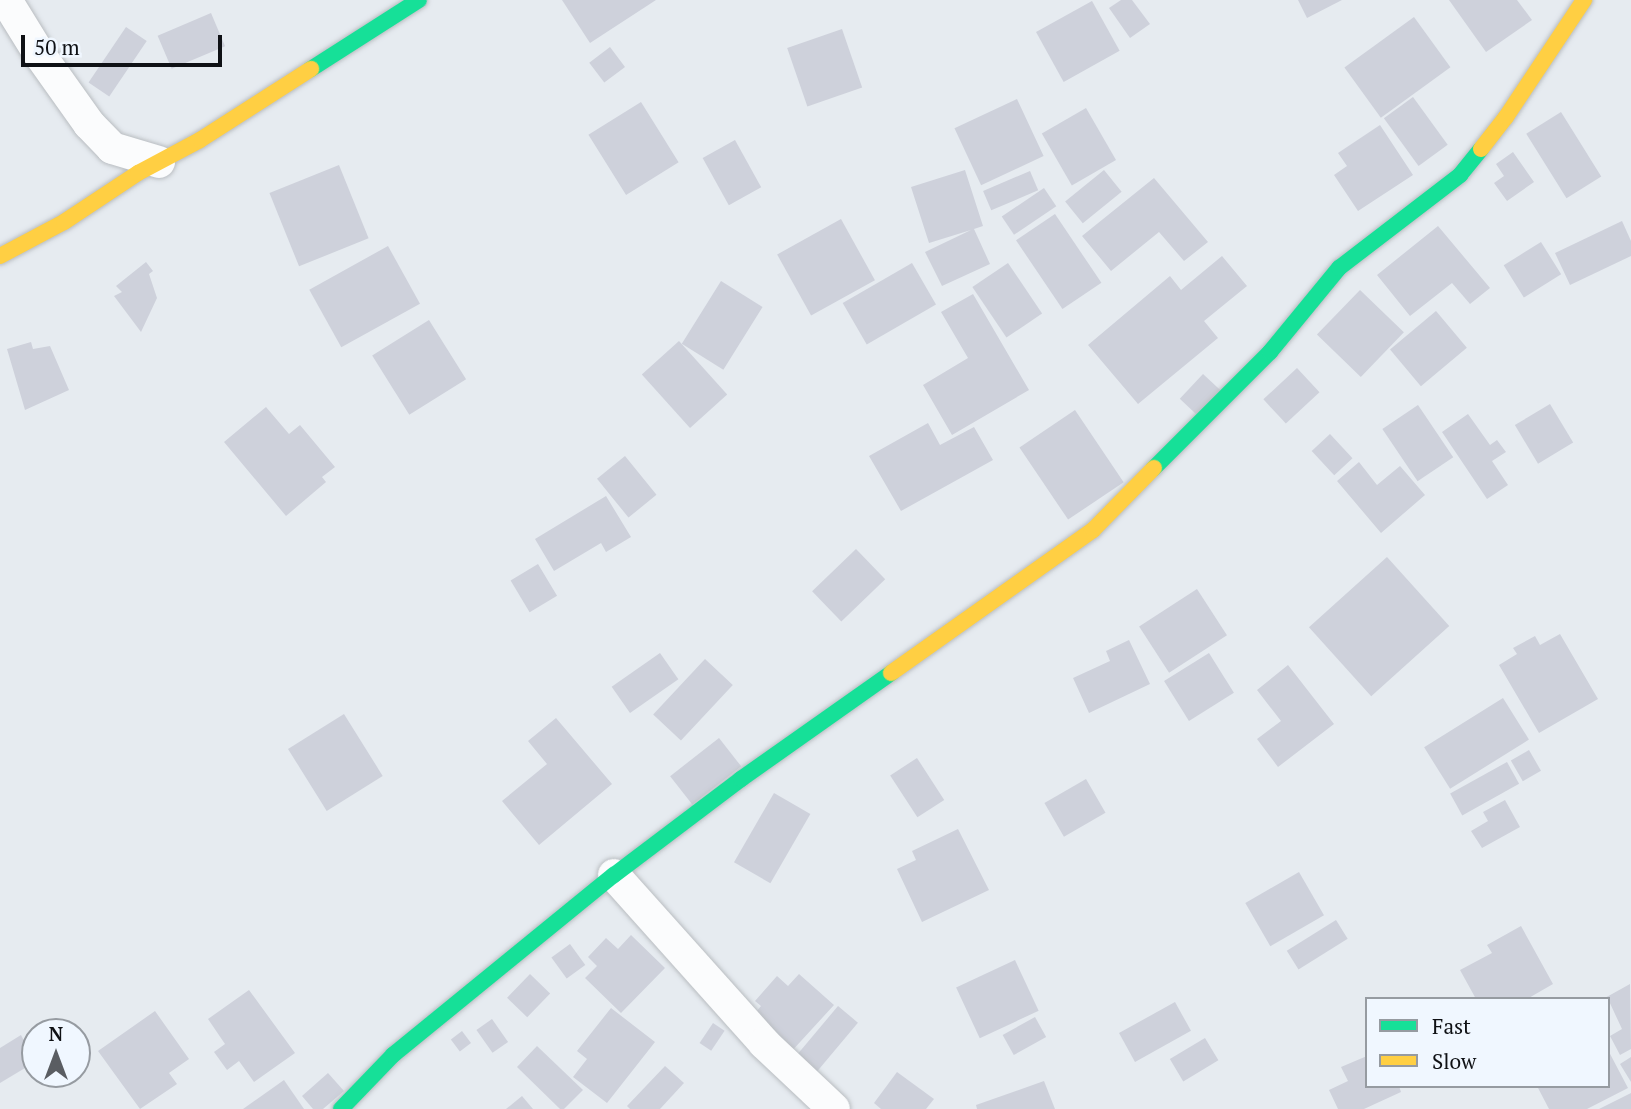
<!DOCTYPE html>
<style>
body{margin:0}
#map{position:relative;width:1631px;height:1109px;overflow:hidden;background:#e6ebf0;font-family:"PT Serif",serif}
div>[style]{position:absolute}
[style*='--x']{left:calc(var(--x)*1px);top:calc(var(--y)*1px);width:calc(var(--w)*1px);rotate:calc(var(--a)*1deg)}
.building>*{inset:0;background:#ced1db;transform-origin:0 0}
.roads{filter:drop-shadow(0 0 2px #b9bdc1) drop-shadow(0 0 2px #b9bdc1)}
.street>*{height:32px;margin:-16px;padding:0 16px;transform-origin:16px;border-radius:16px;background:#fbfcfd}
.fast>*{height:16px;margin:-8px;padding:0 8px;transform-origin:8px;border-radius:8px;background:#16e098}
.slow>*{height:16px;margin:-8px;padding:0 8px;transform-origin:8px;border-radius:8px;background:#ffcf43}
span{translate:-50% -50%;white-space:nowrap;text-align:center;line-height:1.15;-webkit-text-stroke:5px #f0f7ff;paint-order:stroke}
.legend{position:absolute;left:1365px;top:997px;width:245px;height:91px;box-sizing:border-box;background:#f0f7ff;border:2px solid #969ba1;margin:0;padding:9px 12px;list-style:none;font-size:21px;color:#0f1115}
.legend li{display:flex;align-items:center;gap:14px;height:35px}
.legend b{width:35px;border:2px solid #969ba1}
.north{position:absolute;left:21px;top:1018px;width:70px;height:70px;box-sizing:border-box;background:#f0f7ff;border:2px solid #969ba1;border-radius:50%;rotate:0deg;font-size:19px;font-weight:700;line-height:28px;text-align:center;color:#0f1115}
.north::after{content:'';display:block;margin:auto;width:24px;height:32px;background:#5a5d62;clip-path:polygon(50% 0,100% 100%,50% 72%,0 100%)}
.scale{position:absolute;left:21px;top:35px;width:201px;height:32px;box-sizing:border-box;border:4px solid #0f1115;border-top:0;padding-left:9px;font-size:21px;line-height:24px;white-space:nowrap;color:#0f1115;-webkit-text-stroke:5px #f0f7ff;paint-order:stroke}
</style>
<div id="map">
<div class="building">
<i style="clip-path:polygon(562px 0,656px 0,590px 43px)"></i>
<i style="clip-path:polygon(1121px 0,1132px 0,1150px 24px,1130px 38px,1109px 8px)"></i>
<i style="clip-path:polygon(1298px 0,1342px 0,1307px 18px)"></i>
<i style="clip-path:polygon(1449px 0,1517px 0,1532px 20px,1486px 52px)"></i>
<i style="left:1092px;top:1px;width:57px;height:64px;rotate:61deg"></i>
<i style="left:211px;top:13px;width:36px;height:58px;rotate:67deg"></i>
<i style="left:1414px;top:17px;width:62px;height:86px;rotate:54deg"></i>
<i style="left:126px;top:27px;width:25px;height:67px;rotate:34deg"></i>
<i style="left:842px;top:29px;width:62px;height:58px;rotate:71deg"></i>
<i style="left:610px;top:47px;width:25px;height:26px;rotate:53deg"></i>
<i style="left:1413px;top:97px;width:59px;height:36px;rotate:54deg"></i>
<i style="left:1017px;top:99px;width:63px;height:69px;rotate:65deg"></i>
<i style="left:641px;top:102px;width:71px;height:62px;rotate:58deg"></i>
<i style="left:1086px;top:108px;width:60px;height:51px;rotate:60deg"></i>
<i style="left:1561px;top:112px;width:76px;height:41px;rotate:58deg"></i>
<i style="clip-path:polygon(1380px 125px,1413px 175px,1358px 211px,1334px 175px,1347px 166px,1338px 153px)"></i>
<i style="left:735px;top:140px;width:54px;height:37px;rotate:61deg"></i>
<i style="clip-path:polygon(1513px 152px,1534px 182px,1507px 201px,1494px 183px,1504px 176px,1496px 164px)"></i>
<i style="left:339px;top:165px;width:79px;height:75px;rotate:68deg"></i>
<i style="clip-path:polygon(965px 170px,983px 226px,974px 229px,990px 264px,942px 286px,925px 252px,971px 230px,929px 243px,911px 187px)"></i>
<i style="left:1104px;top:170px;width:28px;height:50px;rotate:51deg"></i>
<i style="left:1030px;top:171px;width:21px;height:51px;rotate:67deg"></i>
<i style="clip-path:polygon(1154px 178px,1208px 242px,1184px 261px,1159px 232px,1111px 271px,1082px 236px)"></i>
<i style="left:1044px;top:188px;width:22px;height:51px;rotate:56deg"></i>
<i style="left:1055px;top:214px;width:83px;height:47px;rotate:56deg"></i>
<i style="left:841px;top:219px;width:70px;height:73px;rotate:61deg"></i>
<i style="clip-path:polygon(1622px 221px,1631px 241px,1631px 256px,1570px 285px,1555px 253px)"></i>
<i style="clip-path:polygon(1438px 226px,1490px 288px,1470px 304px,1452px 283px,1410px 316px,1377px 275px)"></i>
<i style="left:1541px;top:242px;width:38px;height:44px;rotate:58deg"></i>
<i style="left:388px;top:246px;width:66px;height:90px;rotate:61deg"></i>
<i style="clip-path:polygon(1222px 256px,1247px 286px,1204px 321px,1218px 338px,1138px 404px,1088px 345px,1170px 276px,1181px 290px)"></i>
<i style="clip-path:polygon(146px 262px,153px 271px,149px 274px,157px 298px,141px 332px,114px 296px,122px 292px,116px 286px)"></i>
<i style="left:912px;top:263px;width:48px;height:80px;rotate:60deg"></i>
<i style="left:1008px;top:263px;width:61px;height:43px;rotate:56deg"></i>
<i style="left:721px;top:281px;width:49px;height:74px;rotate:32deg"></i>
<i style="left:1360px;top:290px;width:61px;height:62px;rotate:44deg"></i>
<i style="clip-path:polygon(973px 294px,1029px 390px,952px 435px,923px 385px,968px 358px,941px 312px)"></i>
<i style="left:1436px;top:311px;width:48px;height:60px;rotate:50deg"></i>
<i style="left:429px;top:320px;width:70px;height:67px;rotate:58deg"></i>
<i style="left:679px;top:341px;width:72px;height:50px;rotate:48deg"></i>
<i style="clip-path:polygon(31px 342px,33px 349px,50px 346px,69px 390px,25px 410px,7px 349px)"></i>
<i style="left:1297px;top:368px;width:33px;height:46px;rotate:47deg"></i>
<i style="left:1203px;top:374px;width:25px;height:34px;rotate:43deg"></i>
<i style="left:1550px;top:404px;width:45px;height:41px;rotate:59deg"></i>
<i style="left:1418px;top:405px;width:63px;height:43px;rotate:56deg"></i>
<i style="clip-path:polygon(266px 407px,289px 434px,300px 425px,335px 467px,322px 477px,326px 482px,286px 516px,224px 442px)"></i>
<i style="left:1075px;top:410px;width:87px;height:67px;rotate:56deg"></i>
<i style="clip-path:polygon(1468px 414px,1490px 445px,1497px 440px,1506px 452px,1492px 461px,1508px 485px,1487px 499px,1442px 432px)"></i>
<i style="clip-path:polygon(928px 423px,940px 445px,974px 427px,993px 460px,901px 511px,869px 456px)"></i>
<i style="left:1330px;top:434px;width:33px;height:25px;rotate:47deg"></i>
<i style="left:625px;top:456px;width:50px;height:36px;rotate:51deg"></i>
<i style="clip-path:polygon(1359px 462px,1377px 485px,1400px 466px,1425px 495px,1381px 533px,1337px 481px)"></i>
<i style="clip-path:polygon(606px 496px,631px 537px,606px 552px,601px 543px,554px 571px,535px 539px)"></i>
<i style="left:856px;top:549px;width:42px;height:61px;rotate:46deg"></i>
<i style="left:1387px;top:557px;width:93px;height:105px;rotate:48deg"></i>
<i style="left:538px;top:564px;width:37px;height:32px;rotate:59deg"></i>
<i style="left:1197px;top:589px;width:55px;height:69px;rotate:57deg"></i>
<i style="clip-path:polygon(1560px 634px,1598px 699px,1539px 733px,1499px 665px,1517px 654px,1513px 648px,1535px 636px,1540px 645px)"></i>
<i style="clip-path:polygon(1129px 640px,1150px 684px,1089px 713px,1073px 678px,1110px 661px,1106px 651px)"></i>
<i style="left:660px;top:653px;width:32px;height:59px;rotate:55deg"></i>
<i style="left:1209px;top:653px;width:47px;height:53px;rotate:58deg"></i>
<i style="left:705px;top:659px;width:38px;height:76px;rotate:43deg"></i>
<i style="clip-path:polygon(1288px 665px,1334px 724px,1278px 767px,1257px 739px,1281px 721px,1257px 690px)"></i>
<i style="left:1503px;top:698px;width:49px;height:93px;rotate:58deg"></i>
<i style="left:344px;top:714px;width:73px;height:66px;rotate:58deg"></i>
<i style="clip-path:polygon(556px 718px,612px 784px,539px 845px,502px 801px,547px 764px,528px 741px)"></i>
<i style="left:719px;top:738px;width:36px;height:62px;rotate:52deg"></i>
<i style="left:1529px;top:750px;width:24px;height:21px;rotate:60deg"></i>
<i style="left:917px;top:758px;width:50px;height:32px;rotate:57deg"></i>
<i style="left:1507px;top:762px;width:25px;height:65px;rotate:61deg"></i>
<i style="left:1086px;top:779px;width:39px;height:48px;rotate:60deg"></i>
<i style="left:774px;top:793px;width:42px;height:80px;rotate:30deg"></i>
<i style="clip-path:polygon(1505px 800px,1520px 827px,1482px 848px,1471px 831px,1488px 821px,1483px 812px)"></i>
<i style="clip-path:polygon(958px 829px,989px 890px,922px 922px,897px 869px,916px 860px,912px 851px)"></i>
<i style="left:1299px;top:872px;width:50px;height:62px;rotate:60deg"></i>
<i style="left:1336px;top:920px;width:22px;height:58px;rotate:58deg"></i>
<i style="clip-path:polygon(1521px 926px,1553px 984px,1527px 999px,1476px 999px,1460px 970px,1492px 953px,1487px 945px)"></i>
<i style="clip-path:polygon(631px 935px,665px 968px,621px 1013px,585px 978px,597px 966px,588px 957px,606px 938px,618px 949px)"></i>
<i style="left:570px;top:944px;width:26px;height:23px;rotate:54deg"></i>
<i style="left:1015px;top:960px;width:56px;height:65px;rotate:65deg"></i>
<i style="left:530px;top:974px;width:28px;height:33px;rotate:44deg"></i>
<i style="clip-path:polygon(799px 974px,834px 1005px,790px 1053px,754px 1021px,760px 1014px,757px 1011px,761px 1006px,755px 1001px,777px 976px,788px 986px)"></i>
<i style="clip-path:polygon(1630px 984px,1631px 1049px,1620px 1055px,1610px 1036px,1622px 1029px,1608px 999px,1603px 999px)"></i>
<i style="clip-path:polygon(249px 990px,295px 1053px,254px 1082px,239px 1061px,227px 1070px,214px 1052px,225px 1044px,208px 1019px)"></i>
<i style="left:1175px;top:1002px;width:33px;height:64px;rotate:61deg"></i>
<i style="left:838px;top:1006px;width:26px;height:76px;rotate:40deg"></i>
<i style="clip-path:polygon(611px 1008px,655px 1042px,607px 1103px,573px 1077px,587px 1059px,577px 1051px)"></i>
<i style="clip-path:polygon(155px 1011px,189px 1059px,169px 1073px,177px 1084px,140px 1109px,98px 1051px)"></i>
<i style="left:1035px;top:1017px;width:23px;height:37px;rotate:61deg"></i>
<i style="left:492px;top:1019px;width:28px;height:19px;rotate:55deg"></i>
<i style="left:713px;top:1023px;width:14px;height:24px;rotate:34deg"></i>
<i style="left:462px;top:1031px;width:15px;height:14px;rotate:53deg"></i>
<i style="clip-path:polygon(21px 1035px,35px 1062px,0 1083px,0 1048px)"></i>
<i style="left:1205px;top:1038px;width:26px;height:41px;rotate:59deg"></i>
<i style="clip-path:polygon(537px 1046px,583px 1090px,564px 1109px,560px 1109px,517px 1067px)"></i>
<i style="clip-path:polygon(1608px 1050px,1628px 1088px,1587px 1109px,1549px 1109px,1537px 1086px,1608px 1086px)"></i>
<i style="clip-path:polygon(1367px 1056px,1367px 1086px,1399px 1086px,1401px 1092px,1364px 1109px,1338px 1109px,1329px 1090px,1348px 1081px,1341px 1067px)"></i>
<i style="clip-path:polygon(1631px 1057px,1631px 1082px,1620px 1064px)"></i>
<i style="clip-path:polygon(665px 1066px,684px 1083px,660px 1109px,630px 1109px,627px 1106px)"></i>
<i style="clip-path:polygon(897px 1072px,934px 1099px,926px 1109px,881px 1109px,874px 1103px)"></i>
<i style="clip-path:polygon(328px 1073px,344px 1091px,323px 1109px,313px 1109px,302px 1096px)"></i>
<i style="clip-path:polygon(284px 1080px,304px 1109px,243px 1109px)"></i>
<i style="clip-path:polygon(1044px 1081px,1055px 1109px,977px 1109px,976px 1105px)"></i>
<i style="clip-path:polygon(1631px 1093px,1631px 1109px,1599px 1109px)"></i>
<i style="clip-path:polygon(522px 1096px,533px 1109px,506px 1109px)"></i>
</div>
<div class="roads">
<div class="street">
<i style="--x:6;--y:0;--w:65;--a:58.3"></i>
<i style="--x:40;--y:55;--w:85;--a:54.6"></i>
<i style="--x:89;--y:124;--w:33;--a:46"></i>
<i style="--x:112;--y:148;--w:49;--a:16.6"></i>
<i style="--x:614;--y:875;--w:225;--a:48.2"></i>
<i style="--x:764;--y:1043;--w:96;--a:43.3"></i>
</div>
<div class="fast">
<i style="--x:311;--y:69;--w:128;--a:-32.6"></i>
<i style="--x:1154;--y:468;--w:164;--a:-45"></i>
<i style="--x:1270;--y:352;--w:109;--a:-50.6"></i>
<i style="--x:1339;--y:268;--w:153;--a:-37.5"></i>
<i style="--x:1460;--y:175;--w:33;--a:-51"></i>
<i style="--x:341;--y:1109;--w:75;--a:-46.1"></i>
<i style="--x:393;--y:1055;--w:285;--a:-39.2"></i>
<i style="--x:614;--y:875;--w:159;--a:-37.1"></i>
<i style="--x:741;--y:779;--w:184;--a:-35.2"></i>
</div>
<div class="slow">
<i style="--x:1481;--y:149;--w:41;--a:-52"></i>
<i style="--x:1506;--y:117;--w:141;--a:-56.3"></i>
<i style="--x:0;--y:256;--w:72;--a:-28"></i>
<i style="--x:64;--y:222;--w:89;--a:-33.5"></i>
<i style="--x:138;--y:173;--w:70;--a:-28"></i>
<i style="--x:200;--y:140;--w:132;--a:-32.6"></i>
<i style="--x:891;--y:673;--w:247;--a:-35.3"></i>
<i style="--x:1093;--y:530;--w:87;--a:-45.5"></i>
</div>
</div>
<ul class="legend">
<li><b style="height:9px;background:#16e098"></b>Fast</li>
<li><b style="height:9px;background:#ffcf43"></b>Slow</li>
</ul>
<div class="north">N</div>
<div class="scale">50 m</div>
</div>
